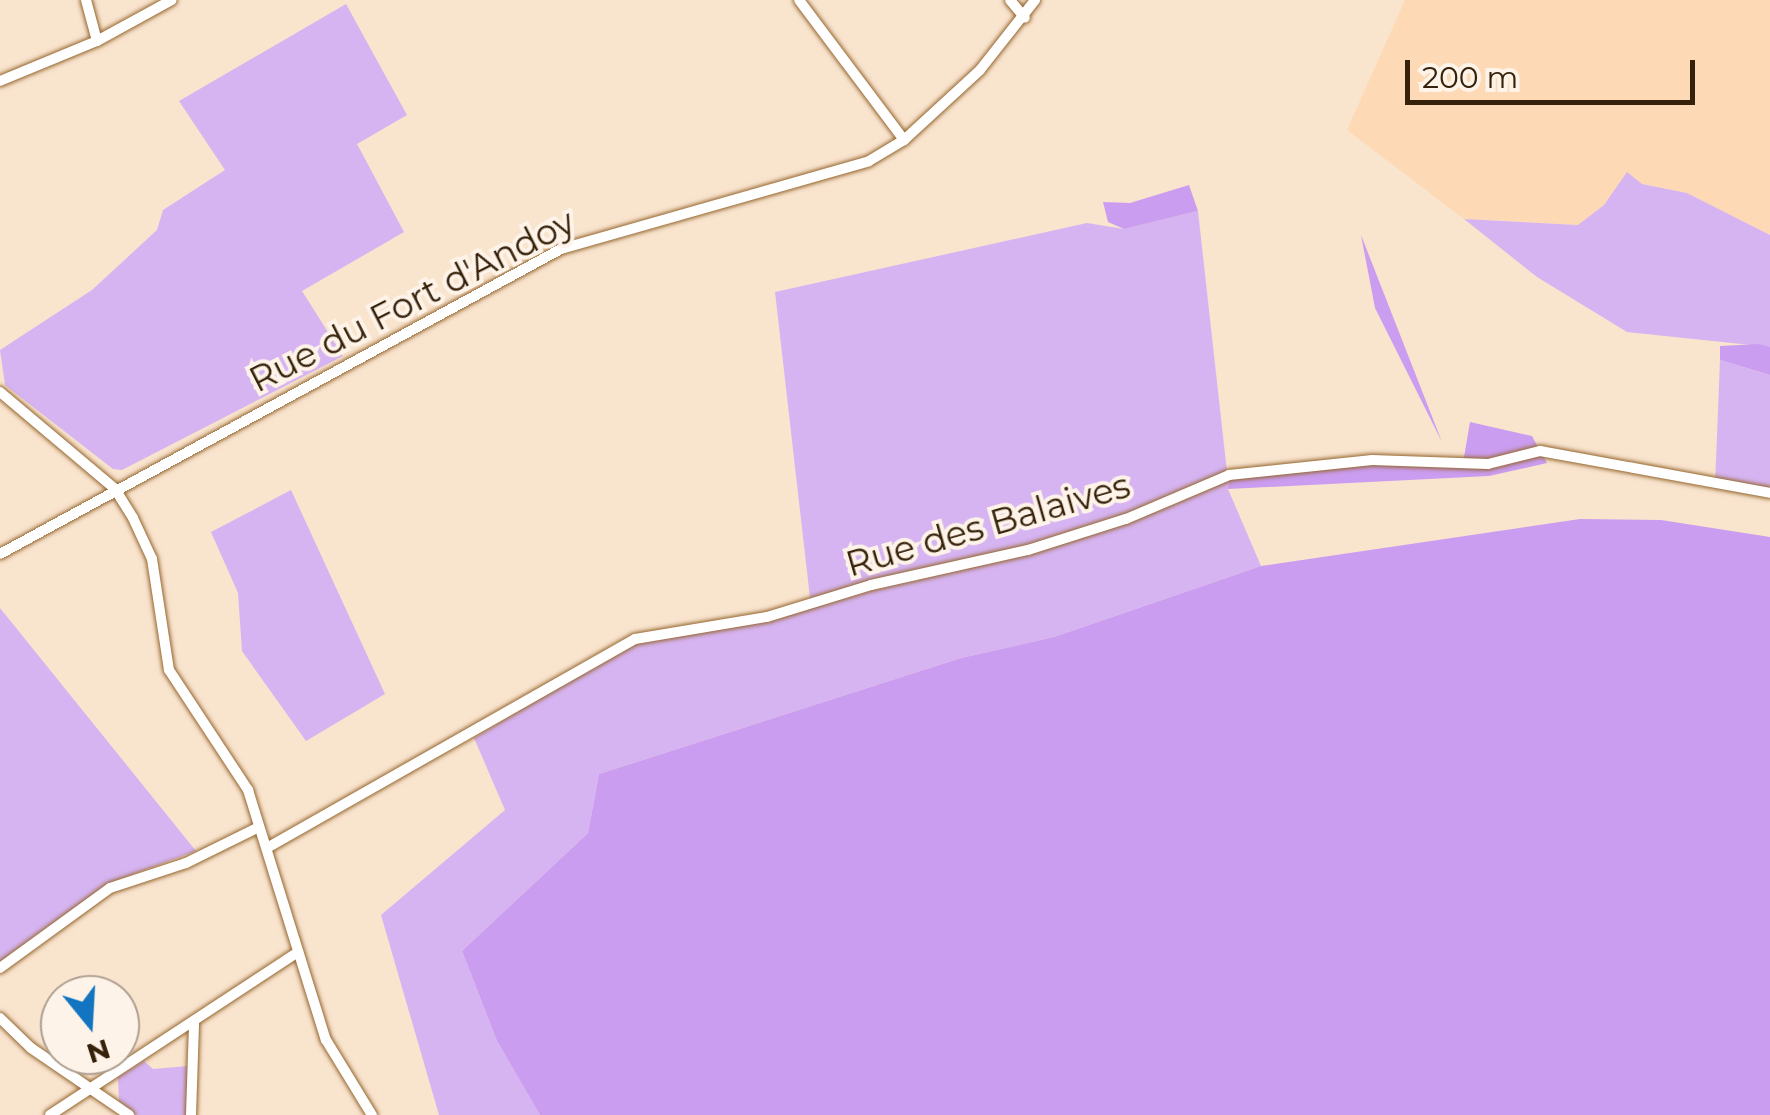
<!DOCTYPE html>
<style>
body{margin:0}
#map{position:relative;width:1770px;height:1115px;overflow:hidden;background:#f9e4ce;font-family:Montserrat,sans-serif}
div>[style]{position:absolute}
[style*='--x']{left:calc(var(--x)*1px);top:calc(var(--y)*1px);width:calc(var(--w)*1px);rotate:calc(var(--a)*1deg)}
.built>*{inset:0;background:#fddab5}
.green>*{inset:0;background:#d6b4f2}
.forest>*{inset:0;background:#cb9df1}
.roads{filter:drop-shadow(0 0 2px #95662e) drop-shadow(0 0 2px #95662e)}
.street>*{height:10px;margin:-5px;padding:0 5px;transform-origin:5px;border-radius:5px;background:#fff}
span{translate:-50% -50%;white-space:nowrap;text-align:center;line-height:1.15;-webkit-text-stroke:8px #fef3e8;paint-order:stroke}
.street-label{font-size:35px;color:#36220b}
.north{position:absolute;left:40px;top:975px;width:100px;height:100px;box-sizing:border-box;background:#fef3e8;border:2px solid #ae9f90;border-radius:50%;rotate:162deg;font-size:28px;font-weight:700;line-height:40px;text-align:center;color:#36220b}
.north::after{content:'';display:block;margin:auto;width:35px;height:45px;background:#1375c1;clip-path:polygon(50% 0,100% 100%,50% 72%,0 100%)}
.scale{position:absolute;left:1405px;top:60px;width:290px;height:45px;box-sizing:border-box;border:5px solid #36220b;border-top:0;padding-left:12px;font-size:30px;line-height:35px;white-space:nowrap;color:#36220b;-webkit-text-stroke:8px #fef3e8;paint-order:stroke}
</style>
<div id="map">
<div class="built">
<i style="clip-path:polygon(1405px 0,1770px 0,1770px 235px,1687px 193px,1642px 184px,1578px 225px,1464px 219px,1347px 130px)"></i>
</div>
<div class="green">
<i style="clip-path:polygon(346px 4px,407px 115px,357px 144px,404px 232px,302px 291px,343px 356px,122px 470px,113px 469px,5px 385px,0 350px,92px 290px,157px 230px,163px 210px,225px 170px,179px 101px)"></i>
<i style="clip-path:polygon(1627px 172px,1642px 184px,1687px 193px,1770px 235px,1770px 347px,1627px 332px,1537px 277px,1464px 219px,1578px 225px,1604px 205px)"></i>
<i style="clip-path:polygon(1198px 211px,1227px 472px,1125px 516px,1028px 547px,810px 598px,775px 292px,1087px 223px,1124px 229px)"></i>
<i style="clip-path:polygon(1720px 360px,1770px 375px,1770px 493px,1715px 486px)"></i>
<i style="clip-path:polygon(1229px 475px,1228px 489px,1261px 566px,1054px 637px,961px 658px,599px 774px,588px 833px,462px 951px,497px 1041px,540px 1115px,439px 1115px,381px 915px,505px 810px,474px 738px,637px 641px,1017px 556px)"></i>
<i style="clip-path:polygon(291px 490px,385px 694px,306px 741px,242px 651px,238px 593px,211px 532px)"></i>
<i style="clip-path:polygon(0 608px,196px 851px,112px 882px,0 963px)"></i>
<i style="clip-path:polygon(144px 1061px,153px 1069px,188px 1066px,187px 1115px,136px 1115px,119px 1101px,118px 1077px)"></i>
</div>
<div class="forest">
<i style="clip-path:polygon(1189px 185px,1198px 211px,1124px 229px,1108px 222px,1103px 202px,1130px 203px)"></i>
<i style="clip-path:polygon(1361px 235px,1442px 442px,1375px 308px)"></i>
<i style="clip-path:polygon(1759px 344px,1770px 347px,1770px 375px,1720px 360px,1720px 346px)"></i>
<i style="clip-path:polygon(1470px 422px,1532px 436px,1547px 463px,1489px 476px,1228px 489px,1229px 475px,1289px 465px,1463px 463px)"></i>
<i style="clip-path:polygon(1580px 519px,1661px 520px,1770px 537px,1770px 1115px,540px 1115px,497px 1041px,462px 951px,588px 833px,599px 774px,961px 658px,1054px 637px,1261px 566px)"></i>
</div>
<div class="roads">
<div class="street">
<i style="--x:86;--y:0;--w:42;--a:75"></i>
<i style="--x:799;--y:0;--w:175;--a:53.1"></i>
<i style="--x:1010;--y:0;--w:23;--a:50"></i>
<i style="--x:0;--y:81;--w:105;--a:-22.4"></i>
<i style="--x:97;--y:41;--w:85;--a:-28.7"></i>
<i style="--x:0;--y:392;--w:150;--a:40.1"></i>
<i style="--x:115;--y:489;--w:34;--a:58"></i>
<i style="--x:133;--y:518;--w:45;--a:65.1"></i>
<i style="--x:152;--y:559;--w:112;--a:81.3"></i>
<i style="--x:169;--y:670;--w:144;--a:56.6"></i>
<i style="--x:248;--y:790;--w:262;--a:72.7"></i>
<i style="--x:326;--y:1040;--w:88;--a:58.5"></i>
<i style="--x:0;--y:554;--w:639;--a:-28.53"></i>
<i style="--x:561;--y:249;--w:320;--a:-15.9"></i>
<i style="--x:869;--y:161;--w:41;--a:-31"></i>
<i style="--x:904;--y:140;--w:103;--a:-42.6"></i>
<i style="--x:980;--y:70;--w:89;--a:-51.8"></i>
<i style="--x:267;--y:848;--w:423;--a:-29.6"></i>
<i style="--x:635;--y:639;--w:134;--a:-9.5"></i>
<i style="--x:767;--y:617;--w:109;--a:-17.1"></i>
<i style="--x:871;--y:585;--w:161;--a:-12.6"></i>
<i style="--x:1028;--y:550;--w:103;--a:-17.6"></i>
<i style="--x:1126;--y:519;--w:112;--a:-23.1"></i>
<i style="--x:1229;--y:475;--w:144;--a:-6"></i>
<i style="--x:1372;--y:460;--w:116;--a:2"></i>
<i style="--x:1488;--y:464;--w:54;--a:-14"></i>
<i style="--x:1540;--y:451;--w:234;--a:10.3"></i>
<i style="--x:0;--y:968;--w:136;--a:-36"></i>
<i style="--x:110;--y:888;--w:80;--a:-18.2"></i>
<i style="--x:186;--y:863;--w:81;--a:-26.3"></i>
<i style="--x:0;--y:1018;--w:43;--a:44.1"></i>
<i style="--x:31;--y:1048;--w:119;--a:34.4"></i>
<i style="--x:50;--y:1115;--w:297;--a:-33.3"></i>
<i style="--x:191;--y:1115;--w:92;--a:-88.1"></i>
</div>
</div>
<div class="street-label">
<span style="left:412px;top:301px;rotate:-27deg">Rue du Fort d'Andoy</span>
<span style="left:988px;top:525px;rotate:-16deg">Rue des Balaives</span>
</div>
<div class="north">N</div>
<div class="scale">200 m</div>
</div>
